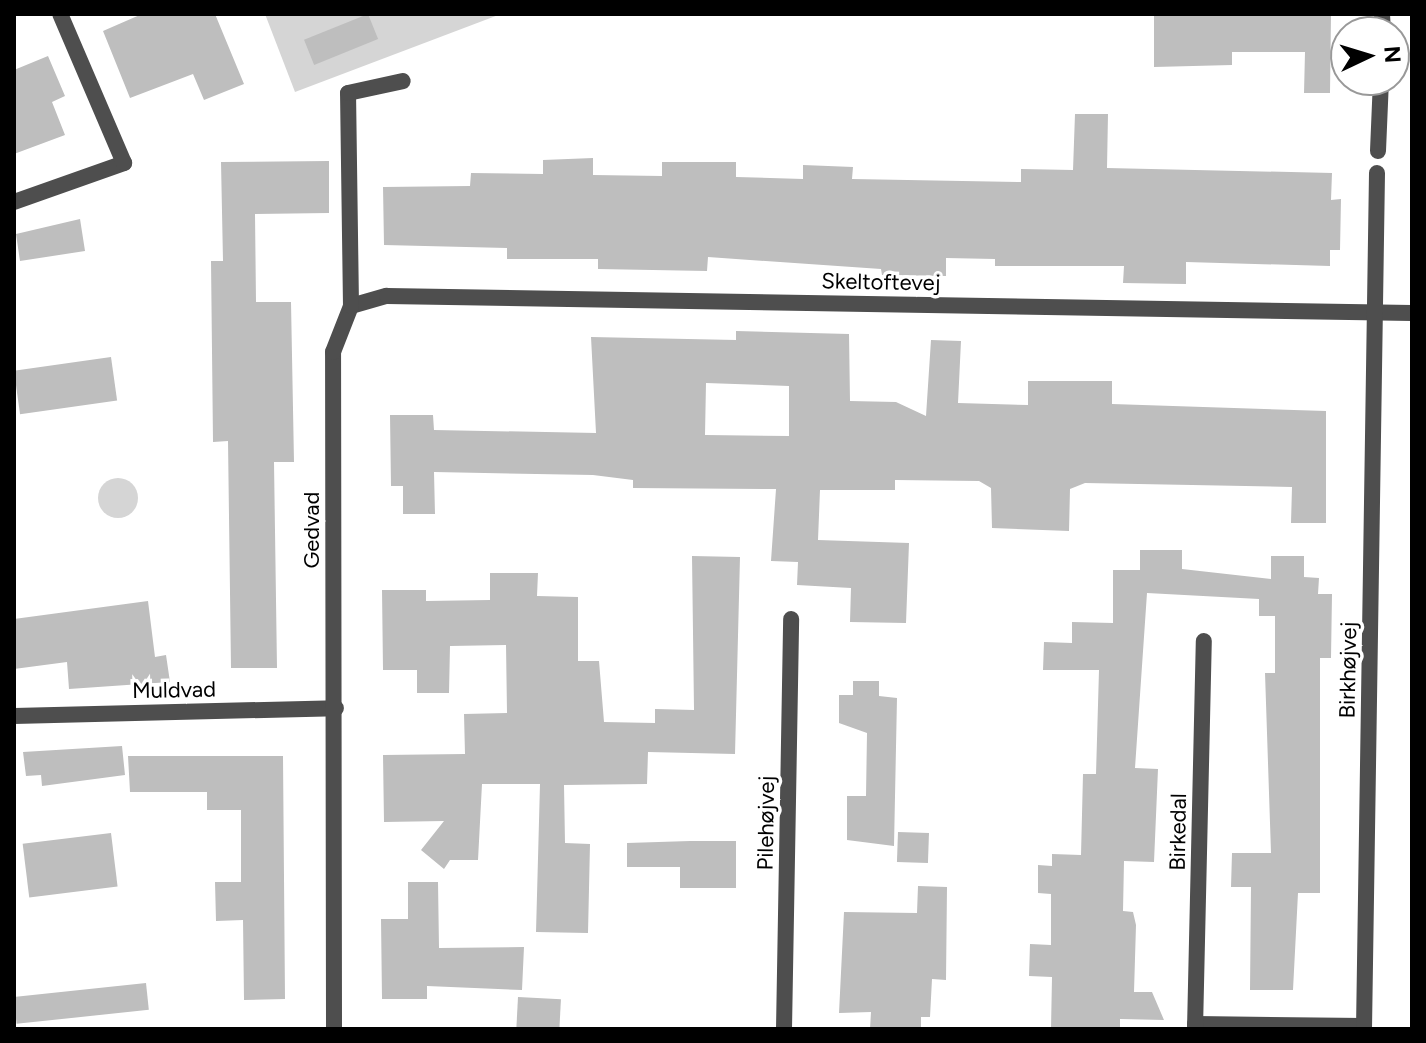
<!DOCTYPE html>
<meta charset="utf-8">
<style>
body{margin:0}
#map{position:relative;width:1426px;height:1043px;overflow:hidden;background:#fff;font-family:Figtree,sans-serif}
div>[style]{position:absolute}
[style*='--x']{left:calc(var(--x)*1px);top:calc(var(--y)*1px);width:calc(var(--w)*1px);rotate:calc(var(--a)*1deg)}
.green>*{inset:0;background:#d5d5d5}
.round{border-radius:50%}
.building>*{inset:0;background:#bebebe;transform-origin:0 0}
.minor>*{height:16px;margin:-8px;padding:0 8px;transform-origin:8px;border-radius:8px;background:#4e4e4e}
span{translate:-50% -50%;white-space:nowrap;text-align:center;line-height:1.15;-webkit-text-stroke:7px #fff;paint-order:stroke}
.street-label{font-size:22px;color:#000}
.frame{position:absolute;inset:0;border:16px solid #000;pointer-events:none}
.north{position:absolute;left:1330px;top:16px;width:80px;height:80px;box-sizing:border-box;background:#fff;border:2px solid #999;border-radius:50%;rotate:86deg;font-size:22px;font-weight:700;line-height:32px;text-align:center;color:#000}
.north::after{content:'';display:block;margin:auto;width:28px;height:36px;background:#000;clip-path:polygon(50% 0,100% 100%,50% 72%,0 100%)}
</style>
<div id="map">
<div class="green">
<i style="clip-path:polygon(265px 14px,501px 14px,295px 92px)"></i>
<i class="round" style="left:98px;top:478px;width:40px;height:40px"></i>
</div>
<div class="building">
<i style="clip-path:polygon(142px 14px,215px 14px,244px 84px,204px 100px,193px 74px,130px 98px,103px 31px)"></i>
<i style="left:368px;top:14px;width:27px;height:69px;rotate:68deg"></i>
<i style="clip-path:polygon(1154px 14px,1331px 14px,1330px 93px,1304px 93px,1305px 52px,1232px 52px,1232px 65px,1154px 67px)"></i>
<i style="clip-path:polygon(48px 56px,65px 96px,52px 102px,65px 135px,14px 154px,14px 70px)"></i>
<i style="clip-path:polygon(1075px 114px,1108px 114px,1107px 168px,1332px 173px,1331px 200px,1341px 199px,1340px 250px,1330px 250px,1330px 266px,1186px 262px,1186px 284px,1123px 283px,1124px 266px,995px 266px,995px 259px,946px 258px,946px 276px,882px 275px,881px 269px,708px 257px,707px 271px,598px 269px,598px 259px,507px 259px,507px 248px,384px 245px,383px 187px,470px 186px,471px 173px,543px 174px,543px 160px,593px 158px,593px 175px,662px 176px,662px 162px,736px 162px,736px 177px,803px 179px,803px 165px,853px 167px,852px 179px,1021px 182px,1021px 169px,1073px 170px)"></i>
<i style="clip-path:polygon(329px 161px,329px 213px,255px 214px,256px 302px,291px 302px,294px 462px,274px 462px,277px 668px,231px 668px,228px 441px,213px 442px,211px 261px,223px 261px,221px 162px)"></i>
<i style="clip-path:polygon(80px 219px,85px 251px,20px 261px,16px 234px)"></i>
<i style="clip-path:polygon(evenodd,736px 331px,849px 334px,850px 401px,896px 402px,926px 416px,931px 340px,961px 341px,958px 403px,1028px 405px,1028px 381px,1112px 381px,1112px 404px,1326px 411px,1326px 523px,1291px 523px,1292px 487px,1085px 483px,1070px 489px,1069px 531px,992px 528px,991px 488px,979px 481px,895px 480px,895px 490px,820px 490px,818px 540px,909px 543px,906px 623px,850px 622px,851px 588px,797px 585px,798px 562px,771px 561px,776px 489px,633px 488px,633px 480px,593px 475px,434px 472px,435px 514px,403px 514px,403px 486px,391px 486px,390px 415px,433px 415px,434px 430px,596px 433px,591px 337px,736px 340px,736px 331px,706px 383px,789px 386px,789px 436px,705px 435px,706px 383px)"></i>
<i style="left:111px;top:357px;width:44px;height:98px;rotate:82deg"></i>
<i style="clip-path:polygon(1140px 550px,1182px 550px,1182px 569px,1271px 579px,1271px 556px,1304px 556px,1304px 577px,1319px 578px,1318px 594px,1332px 594px,1331px 658px,1320px 658px,1320px 893px,1298px 893px,1293px 990px,1250px 990px,1251px 887px,1231px 887px,1232px 853px,1271px 853px,1265px 673px,1275px 673px,1275px 616px,1259px 616px,1259px 599px,1147px 593px,1135px 768px,1158px 769px,1154px 862px,1124px 861px,1123px 911px,1133px 912px,1136px 925px,1134px 992px,1152px 992px,1164px 1020px,1120px 1019px,1120px 1029px,1051px 1029px,1052px 977px,1029px 976px,1030px 944px,1051px 945px,1051px 894px,1038px 893px,1038px 865px,1052px 866px,1052px 854px,1081px 855px,1083px 774px,1096px 774px,1099px 670px,1043px 670px,1044px 642px,1072px 643px,1072px 622px,1113px 623px,1113px 570px,1140px 570px)"></i>
<i style="clip-path:polygon(692px 556px,740px 557px,735px 754px,648px 752px,647px 784px,564px 785px,565px 843px,590px 844px,588px 933px,536px 932px,540px 784px,482px 784px,478px 860px,450px 860px,444px 869px,421px 850px,444px 821px,384px 822px,383px 755px,465px 754px,464px 714px,507px 713px,506px 645px,450px 646px,449px 693px,417px 693px,417px 670px,383px 670px,382px 590px,426px 590px,426px 601px,490px 600px,490px 573px,538px 573px,537px 596px,578px 597px,578px 661px,599px 661px,604px 722px,655px 723px,655px 709px,694px 710px)"></i>
<i style="clip-path:polygon(148px 601px,155px 657px,166px 655px,170px 682px,69px 689px,67px 662px,14px 669px,14px 619px)"></i>
<i style="clip-path:polygon(853px 681px,879px 681px,879px 696px,897px 698px,894px 846px,847px 840px,847px 796px,866px 796px,867px 733px,839px 723px,839px 695px,853px 695px)"></i>
<i style="clip-path:polygon(122px 746px,125px 775px,42px 786px,41px 775px,26px 776px,23px 752px)"></i>
<i style="clip-path:polygon(128px 756px,283px 756px,285px 999px,244px 1000px,243px 920px,216px 921px,215px 882px,241px 882px,241px 810px,207px 810px,207px 792px,130px 792px)"></i>
<i style="left:898px;top:832px;width:31px;height:30px;rotate:2deg"></i>
<i style="left:111px;top:833px;width:54px;height:89px;rotate:83deg"></i>
<i style="clip-path:polygon(690px 841px,736px 841px,736px 888px,680px 888px,680px 867px,627px 867px,627px 843px)"></i>
<i style="clip-path:polygon(408px 882px,438px 882px,439px 948px,524px 947px,522px 990px,427px 986px,427px 999px,382px 999px,381px 919px,408px 919px)"></i>
<i style="clip-path:polygon(918px 886px,947px 887px,946px 980px,932px 979px,930px 1017px,921px 1017px,921px 1029px,870px 1029px,871px 1012px,839px 1013px,844px 912px,917px 913px)"></i>
<i style="left:146px;top:983px;width:27px;height:133px;rotate:84deg"></i>
<i style="left:518px;top:997px;width:43px;height:32px;rotate:3deg"></i>
</div>
<div class="minor">
<i style="--x:1382;--y:14;--w:18;--a:87"></i>
<i style="--x:1378;--y:151;--w:71;--a:-87.6"></i>
<i style="--x:14;--y:202;--w:117;--a:-19.5"></i>
<i style="--x:124;--y:163;--w:162;--a:-113.2"></i>
<i style="--x:351;--y:306;--w:37;--a:-16"></i>
<i style="--x:387;--y:296;--w:1025;--a:0.95"></i>
<i style="--x:14;--y:716;--w:322;--a:-1.4"></i>
<i style="--x:1195;--y:1024;--w:169;--a:0.7"></i>
<i style="--x:334;--y:1029;--w:677;--a:-90.08"></i>
<i style="--x:333;--y:352;--w:49;--a:-68.6"></i>
<i style="--x:351;--y:306;--w:213;--a:-90.8"></i>
<i style="--x:348;--y:93;--w:56;--a:-12.3"></i>
<i style="--x:784;--y:1029;--w:410;--a:-89"></i>
<i style="--x:1195;--y:1029;--w:388;--a:-88.7"></i>
<i style="--x:1364;--y:1029;--w:856;--a:-89.13"></i>
</div>
<div class="street-label">
<span style="left:881px;top:282px;rotate:1deg">Skeltoftevej</span>
<span style="left:312px;top:530px;rotate:-90deg">Gedvad</span>
<span style="left:1348px;top:670px;rotate:-89deg">Birkhøjvej</span>
<span style="left:174px;top:690px;rotate:-1deg">Muldvad</span>
<span style="left:766px;top:823px;rotate:-89deg">Pilehøjvej</span>
<span style="left:1178px;top:832px;rotate:-89deg">Birkedal</span>
</div>
<div class="frame"></div>
<div class="north">N</div>
</div>
